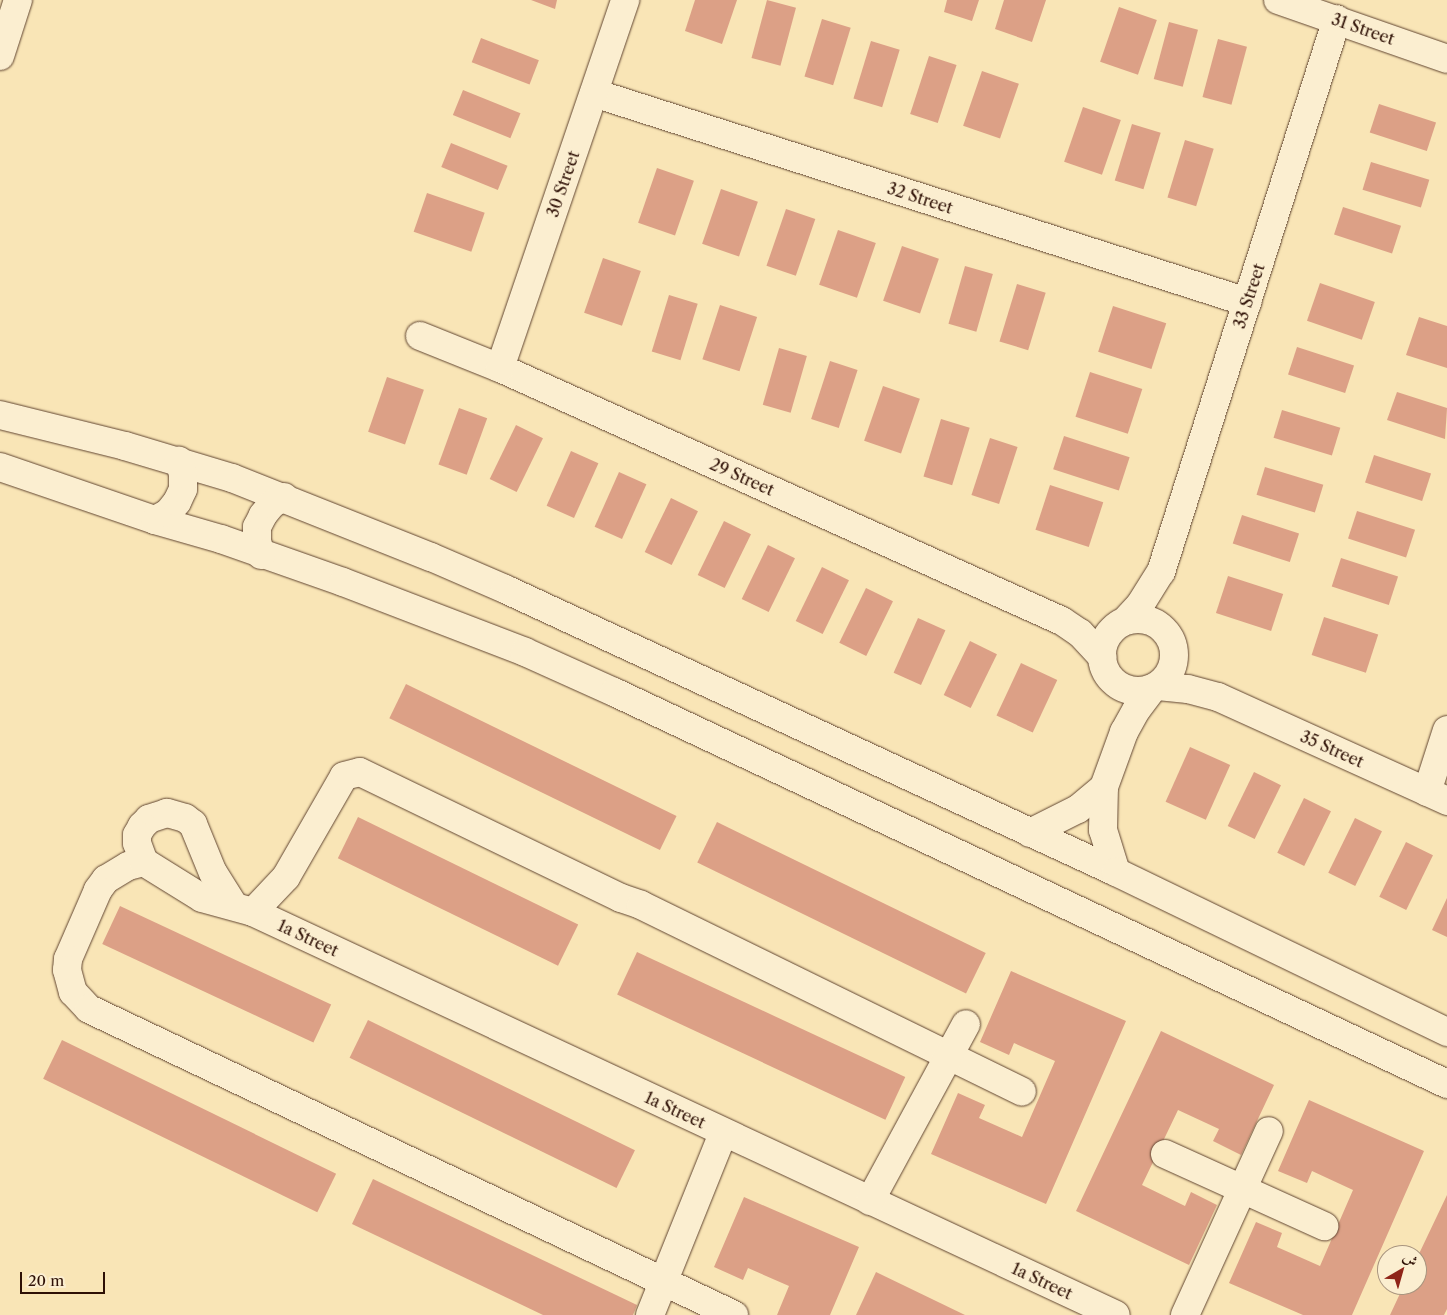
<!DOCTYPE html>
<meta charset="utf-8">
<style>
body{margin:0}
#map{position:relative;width:1447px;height:1315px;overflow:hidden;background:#f9e5b6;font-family:"Libre Caslon Text",Amiri,serif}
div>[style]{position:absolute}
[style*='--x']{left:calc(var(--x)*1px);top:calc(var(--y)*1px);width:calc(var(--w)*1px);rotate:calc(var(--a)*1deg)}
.building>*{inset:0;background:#dca086;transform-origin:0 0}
.roads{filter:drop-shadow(0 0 1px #614531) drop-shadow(0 0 1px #614531)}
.minor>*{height:28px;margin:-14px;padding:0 14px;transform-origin:14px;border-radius:14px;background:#fbeed0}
.minor>.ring{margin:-14px;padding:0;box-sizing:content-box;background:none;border:28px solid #fbeed0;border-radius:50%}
.tertiary>*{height:28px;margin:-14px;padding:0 14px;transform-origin:14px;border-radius:14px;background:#fbeed0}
span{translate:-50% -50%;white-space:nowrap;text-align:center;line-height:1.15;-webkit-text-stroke:4.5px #fbeed0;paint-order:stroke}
.street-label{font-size:16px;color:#2e1005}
.north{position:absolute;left:1377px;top:1245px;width:50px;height:50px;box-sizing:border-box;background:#fbeed0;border:1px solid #a9957f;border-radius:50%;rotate:38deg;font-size:14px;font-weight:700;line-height:20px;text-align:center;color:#2e1005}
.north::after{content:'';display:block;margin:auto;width:18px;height:22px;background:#8f2418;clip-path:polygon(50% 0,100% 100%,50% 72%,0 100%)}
.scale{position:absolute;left:20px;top:1272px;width:85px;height:22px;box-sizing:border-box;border:2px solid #2e1005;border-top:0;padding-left:6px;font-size:15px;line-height:18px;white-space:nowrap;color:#2e1005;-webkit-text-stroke:4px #fbeed0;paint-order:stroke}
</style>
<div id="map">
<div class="building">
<i style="clip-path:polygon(531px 0,557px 0,555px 9px)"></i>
<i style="clip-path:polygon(695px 0,737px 0,722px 44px,685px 31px)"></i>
<i style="left:767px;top:0;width:30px;height:60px;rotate:15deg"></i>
<i style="clip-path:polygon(947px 0,979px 0,972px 21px,944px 12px)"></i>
<i style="clip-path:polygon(1004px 0,1046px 0,1032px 42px,995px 29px)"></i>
<i style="left:1119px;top:7px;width:40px;height:58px;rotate:19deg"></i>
<i style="left:822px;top:19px;width:30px;height:60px;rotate:17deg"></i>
<i style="left:1169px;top:22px;width:30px;height:59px;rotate:15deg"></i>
<i style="left:481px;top:38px;width:62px;height:26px;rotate:21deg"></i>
<i style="left:1218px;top:39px;width:30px;height:60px;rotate:15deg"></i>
<i style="left:871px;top:41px;width:30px;height:60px;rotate:17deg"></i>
<i style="left:929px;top:56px;width:29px;height:61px;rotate:18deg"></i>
<i style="left:982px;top:71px;width:39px;height:58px;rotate:19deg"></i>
<i style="left:463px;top:90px;width:62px;height:27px;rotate:22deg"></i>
<i style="left:1379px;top:104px;width:60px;height:30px;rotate:18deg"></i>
<i style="left:1083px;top:107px;width:40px;height:58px;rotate:19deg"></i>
<i style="left:1132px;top:124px;width:30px;height:59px;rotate:17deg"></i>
<i style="left:1185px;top:140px;width:30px;height:60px;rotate:17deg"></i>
<i style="left:451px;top:143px;width:61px;height:26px;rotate:22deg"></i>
<i style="left:1371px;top:162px;width:61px;height:29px;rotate:17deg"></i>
<i style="left:657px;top:168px;width:39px;height:58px;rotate:19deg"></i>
<i style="left:721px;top:189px;width:39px;height:58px;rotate:19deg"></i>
<i style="left:427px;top:193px;width:61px;height:41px;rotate:19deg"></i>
<i style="left:1343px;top:207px;width:61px;height:29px;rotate:18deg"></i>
<i style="left:786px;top:209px;width:31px;height:60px;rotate:19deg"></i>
<i style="left:838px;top:230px;width:40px;height:58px;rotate:19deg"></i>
<i style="left:902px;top:246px;width:39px;height:58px;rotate:19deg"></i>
<i style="left:603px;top:258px;width:40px;height:58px;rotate:19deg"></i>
<i style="left:965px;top:266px;width:29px;height:60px;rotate:16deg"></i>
<i style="left:1320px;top:283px;width:58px;height:40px;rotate:19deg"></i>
<i style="left:1017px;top:284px;width:30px;height:60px;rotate:17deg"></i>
<i style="left:669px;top:295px;width:30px;height:59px;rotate:17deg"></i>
<i style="left:720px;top:305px;width:39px;height:57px;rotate:18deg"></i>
<i style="left:1113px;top:306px;width:56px;height:48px;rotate:18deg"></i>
<i style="clip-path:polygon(1419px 317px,1447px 326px,1447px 368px,1406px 355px)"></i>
<i style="left:1297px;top:347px;width:60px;height:29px;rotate:18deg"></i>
<i style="left:779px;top:348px;width:29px;height:59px;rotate:16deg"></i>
<i style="left:830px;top:361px;width:29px;height:61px;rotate:18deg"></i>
<i style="left:1090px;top:372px;width:55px;height:47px;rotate:18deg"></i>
<i style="left:387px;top:377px;width:39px;height:58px;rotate:19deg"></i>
<i style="left:883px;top:386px;width:39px;height:58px;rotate:19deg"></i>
<i style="clip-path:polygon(1397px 392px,1447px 408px,1445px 439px,1387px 420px)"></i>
<i style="left:459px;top:408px;width:30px;height:60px;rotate:20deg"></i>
<i style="left:1282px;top:410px;width:61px;height:29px;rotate:17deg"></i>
<i style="left:941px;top:419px;width:30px;height:60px;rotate:17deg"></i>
<i style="left:516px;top:425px;width:30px;height:60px;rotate:26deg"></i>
<i style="left:1064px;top:436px;width:69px;height:35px;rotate:18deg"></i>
<i style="left:990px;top:438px;width:29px;height:60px;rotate:18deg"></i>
<i style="left:571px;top:451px;width:30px;height:60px;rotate:24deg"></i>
<i style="left:1374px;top:455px;width:60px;height:29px;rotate:18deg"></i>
<i style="left:1265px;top:467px;width:61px;height:29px;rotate:17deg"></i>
<i style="left:619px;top:472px;width:30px;height:60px;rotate:24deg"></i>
<i style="left:1050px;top:485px;width:56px;height:47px;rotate:18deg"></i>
<i style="left:671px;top:498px;width:30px;height:60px;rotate:26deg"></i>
<i style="left:1357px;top:511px;width:61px;height:29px;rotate:18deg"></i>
<i style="left:1242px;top:515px;width:60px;height:30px;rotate:18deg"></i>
<i style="left:724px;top:521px;width:30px;height:60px;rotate:26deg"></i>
<i style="left:768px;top:545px;width:30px;height:60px;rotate:26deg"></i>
<i style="left:1341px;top:558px;width:60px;height:30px;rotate:18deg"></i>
<i style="left:822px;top:567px;width:30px;height:60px;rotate:26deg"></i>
<i style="left:1228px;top:576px;width:58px;height:39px;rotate:18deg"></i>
<i style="left:866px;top:588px;width:30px;height:61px;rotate:26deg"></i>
<i style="left:1324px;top:617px;width:57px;height:40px;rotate:18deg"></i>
<i style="left:918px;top:618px;width:30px;height:60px;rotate:24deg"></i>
<i style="left:970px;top:641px;width:30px;height:60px;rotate:26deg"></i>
<i style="left:1021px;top:663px;width:40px;height:58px;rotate:25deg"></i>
<i style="left:406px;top:684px;width:301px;height:38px;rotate:26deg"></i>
<i style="left:1190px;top:747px;width:44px;height:60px;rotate:24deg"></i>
<i style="left:1254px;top:772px;width:30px;height:60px;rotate:26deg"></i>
<i style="left:1304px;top:798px;width:30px;height:61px;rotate:26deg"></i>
<i style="left:358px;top:817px;width:245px;height:46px;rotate:26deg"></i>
<i style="left:1355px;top:818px;width:30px;height:61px;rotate:26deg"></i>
<i style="left:717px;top:822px;width:299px;height:45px;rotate:26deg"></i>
<i style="left:1406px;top:842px;width:30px;height:61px;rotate:26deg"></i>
<i style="clip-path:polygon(1447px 898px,1447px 937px,1432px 930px)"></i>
<i style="left:120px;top:906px;width:233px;height:42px;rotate:25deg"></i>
<i style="left:637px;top:952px;width:296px;height:47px;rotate:25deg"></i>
<i style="clip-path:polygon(1011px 971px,1126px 1021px,1046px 1204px,931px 1154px,958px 1093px,985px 1105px,979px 1118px,1022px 1137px,1055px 1061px,1014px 1043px,1009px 1055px,980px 1042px)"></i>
<i style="left:368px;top:1020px;width:297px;height:42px;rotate:26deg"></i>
<i style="clip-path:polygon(1161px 1031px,1274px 1085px,1241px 1155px,1213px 1141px,1219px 1129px,1178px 1110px,1142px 1185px,1185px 1206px,1191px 1192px,1217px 1205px,1189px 1265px,1076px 1211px)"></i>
<i style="left:62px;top:1040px;width:305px;height:43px;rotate:26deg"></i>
<i style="clip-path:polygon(1309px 1100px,1424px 1151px,1352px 1315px,1303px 1315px,1229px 1283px,1256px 1222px,1282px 1233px,1277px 1247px,1320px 1266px,1353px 1190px,1312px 1171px,1307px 1183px,1278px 1171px)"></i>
<i style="clip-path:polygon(373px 1179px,637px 1305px,633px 1315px,543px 1315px,352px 1224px)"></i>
<i style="clip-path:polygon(1447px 1195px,1447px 1309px,1444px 1315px,1390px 1315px,1404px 1285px,1417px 1285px,1417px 1258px)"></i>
<i style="clip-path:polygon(744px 1197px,859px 1247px,830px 1315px,777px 1315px,789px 1286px,748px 1268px,743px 1280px,714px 1267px)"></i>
<i style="clip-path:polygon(876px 1272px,965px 1315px,856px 1315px)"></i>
</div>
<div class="roads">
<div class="minor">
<i style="--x:1278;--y:0;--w:179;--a:19.2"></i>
<i style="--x:594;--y:93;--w:686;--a:17.75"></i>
<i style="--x:420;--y:336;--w:86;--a:21.8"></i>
<i style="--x:500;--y:368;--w:616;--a:24.24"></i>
<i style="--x:1062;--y:621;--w:22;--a:34"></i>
<i style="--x:1080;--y:633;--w:33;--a:47"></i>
<i style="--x:500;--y:368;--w:389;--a:-71.2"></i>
<i class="ring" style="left:1102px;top:619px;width:44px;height:44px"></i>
<i style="--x:1126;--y:620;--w:21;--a:-47"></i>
<i style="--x:1140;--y:605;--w:39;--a:-58"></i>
<i style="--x:1161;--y:572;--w:580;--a:-72.35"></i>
<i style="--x:1158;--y:686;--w:30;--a:6"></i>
<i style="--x:1188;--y:689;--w:31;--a:15"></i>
<i style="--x:1218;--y:697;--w:252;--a:24.4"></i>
<i style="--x:1427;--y:792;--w:65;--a:-72.1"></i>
<i style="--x:1030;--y:833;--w:54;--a:-26.6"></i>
<i style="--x:1078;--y:809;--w:34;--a:-40"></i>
<i style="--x:144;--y:862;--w:16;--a:166"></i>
<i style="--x:128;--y:866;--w:26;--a:149"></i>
<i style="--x:106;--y:879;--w:14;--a:126"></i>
<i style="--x:98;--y:890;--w:75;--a:113.5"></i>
<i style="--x:68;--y:959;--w:11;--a:95"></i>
<i style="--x:67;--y:970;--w:23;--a:75"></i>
<i style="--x:73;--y:992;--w:23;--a:47"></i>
<i style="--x:89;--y:1009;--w:714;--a:25.38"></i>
<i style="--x:1116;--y:872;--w:44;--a:-107.2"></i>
<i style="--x:1103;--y:830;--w:43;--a:-88.7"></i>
<i style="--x:1104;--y:787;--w:59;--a:-70"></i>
<i style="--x:1124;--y:732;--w:26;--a:-61"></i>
<i style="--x:1137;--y:709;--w:26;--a:-53"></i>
<i style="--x:234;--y:906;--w:39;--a:-122"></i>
<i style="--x:213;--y:873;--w:53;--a:-112.2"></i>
<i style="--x:193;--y:824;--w:10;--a:-143"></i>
<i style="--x:185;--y:818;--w:19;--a:-164"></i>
<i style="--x:167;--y:813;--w:19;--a:162"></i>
<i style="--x:149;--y:819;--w:10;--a:135"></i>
<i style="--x:142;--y:826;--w:10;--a:119"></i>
<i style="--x:137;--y:835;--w:8;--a:90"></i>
<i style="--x:137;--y:843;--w:20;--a:70"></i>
<i style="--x:144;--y:862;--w:68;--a:31.8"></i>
<i style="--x:202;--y:898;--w:53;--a:15.4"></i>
<i style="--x:253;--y:912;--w:952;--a:25.03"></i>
<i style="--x:253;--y:912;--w:48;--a:-46.7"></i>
<i style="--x:286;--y:877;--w:116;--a:-60.1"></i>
<i style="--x:344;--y:776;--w:16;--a:-14"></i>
<i style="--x:360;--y:772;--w:290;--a:25.8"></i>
<i style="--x:621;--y:898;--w:21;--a:19"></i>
<i style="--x:641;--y:905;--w:424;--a:26.1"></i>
<i style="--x:1165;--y:1154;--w:175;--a:24.4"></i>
<i style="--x:870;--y:1201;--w:201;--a:-61.5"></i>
<i style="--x:650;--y:1315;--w:196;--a:-68.1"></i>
<i style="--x:1185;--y:1315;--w:202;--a:-65.5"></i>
</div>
<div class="tertiary">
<i style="--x:0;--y:56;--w:59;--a:-72.2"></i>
<i style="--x:0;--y:415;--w:129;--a:13.9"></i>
<i style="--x:125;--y:446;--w:112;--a:16.7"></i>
<i style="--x:232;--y:478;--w:214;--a:21.7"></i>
<i style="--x:431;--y:557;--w:81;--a:23.4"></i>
<i style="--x:505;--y:589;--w:673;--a:24.85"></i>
<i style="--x:1116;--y:872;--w:368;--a:25.8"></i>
<i style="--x:0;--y:467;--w:164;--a:18.9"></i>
<i style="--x:155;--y:520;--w:69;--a:16.1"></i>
<i style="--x:221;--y:539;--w:129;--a:19.4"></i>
<i style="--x:343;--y:582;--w:195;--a:21"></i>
<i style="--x:525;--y:652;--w:98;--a:24.2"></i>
<i style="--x:614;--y:692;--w:921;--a:25.2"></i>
<i style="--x:155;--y:520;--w:15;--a:-28"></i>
<i style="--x:168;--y:513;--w:14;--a:-51"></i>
<i style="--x:177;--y:502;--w:14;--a:-65"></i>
<i style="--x:183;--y:489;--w:15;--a:-90"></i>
<i style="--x:183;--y:474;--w:14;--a:-107"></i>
<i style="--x:261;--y:555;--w:15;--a:-106"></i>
<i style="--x:257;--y:541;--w:14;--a:-90"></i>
<i style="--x:257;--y:527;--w:13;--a:-63"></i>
<i style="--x:263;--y:515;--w:14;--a:-51"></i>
<i style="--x:272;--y:504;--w:14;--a:-30"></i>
</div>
</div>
<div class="street-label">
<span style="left:1363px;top:29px;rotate:19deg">31 Street</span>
<span style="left:563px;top:184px;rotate:-71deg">30 Street</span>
<span style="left:920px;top:198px;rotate:18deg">32 Street</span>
<span style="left:1249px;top:296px;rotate:-72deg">33 Street</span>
<span style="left:742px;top:477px;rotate:24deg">29 Street</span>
<span style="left:1332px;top:749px;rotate:24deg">35 Street</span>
<span style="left:308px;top:938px;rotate:25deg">1a Street</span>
<span style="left:675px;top:1110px;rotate:25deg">1a Street</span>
<span style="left:1042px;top:1281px;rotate:25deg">1a Street</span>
</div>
<div class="north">ش</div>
<div class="scale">20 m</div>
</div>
